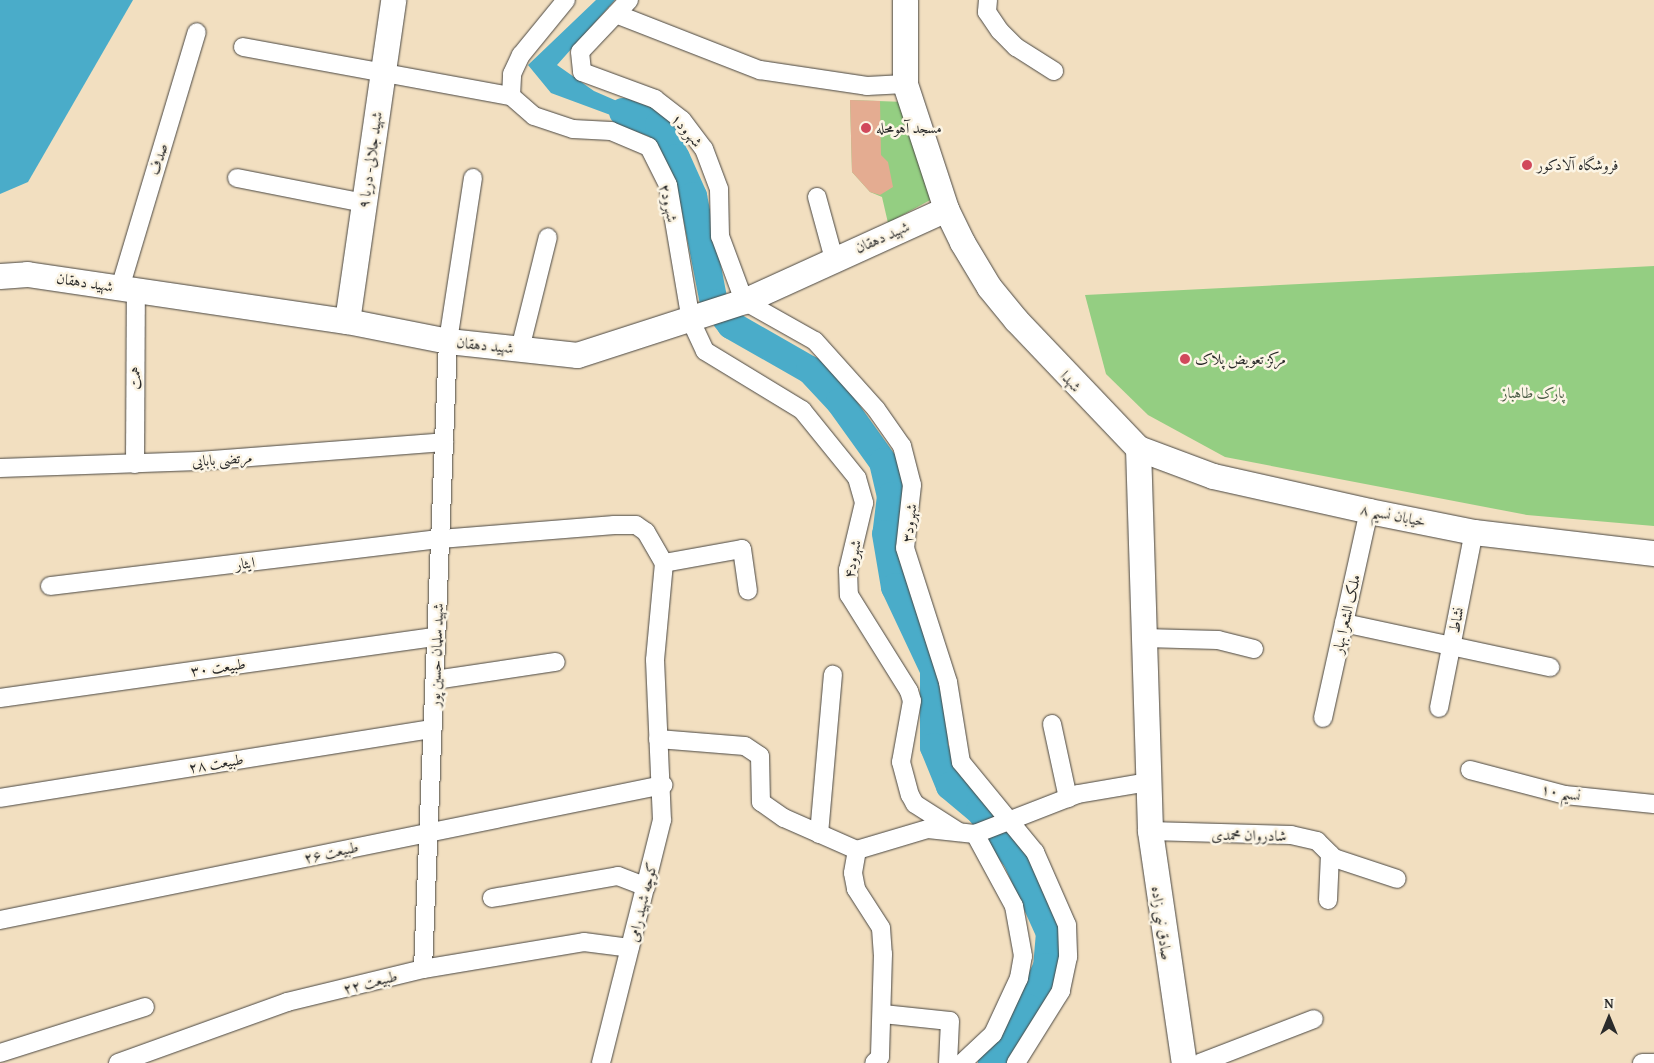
<!DOCTYPE html>
<meta charset="utf-8">
<style>
body{margin:0}
#map{position:relative;width:1654px;height:1063px;overflow:hidden;background:#f2dfc0;font-family:"Gentium Book Plus",Amiri,serif}
div>[style]{position:absolute}
[style*='--x']{left:calc(var(--x)*1px);top:calc(var(--y)*1px);width:calc(var(--w)*1px);rotate:calc(var(--a)*1deg)}
.green>*{inset:0;background:#94ce82}
.water>*{inset:0;background:#4aacc9}
.river>*{height:28px;margin:-14px;padding:0 14px;transform-origin:14px;border-radius:14px;background:#4aacc9}
.building>*{inset:0;background:#e4ac91}
.roads{filter:drop-shadow(0 0 1px #494641) drop-shadow(0 0 1px #494641)}
.street>*{height:18px;margin:-9px;padding:0 9px;transform-origin:9px;border-radius:9px;background:#fff}
.secondary>*{height:25px;margin:-12.5px;padding:0 12.5px;transform-origin:12.5px;border-radius:12.5px;background:#fff}
.dots>*{width:14px;height:14px;translate:-50% -50%;box-sizing:border-box;border:2px solid #fcf5e5;border-radius:50%}
span{translate:-50% -50%;white-space:nowrap;text-align:center;line-height:1.15;-webkit-text-stroke:5px #fcf5e5;paint-order:stroke}
.poi-label{font-size:15px;color:#2b2b2b}
.left{translate:0 -50%;text-align:left}
.street-label{font-size:15px;color:#2b2b2b}
.park-label{font-size:15px;color:#4a5c45}
.north{position:absolute;left:1584px;top:993px;width:50px;height:50px;-webkit-text-stroke:4px #fcf5e5;paint-order:stroke;rotate:0deg;font-size:14px;font-weight:700;line-height:20px;text-align:center;color:#2b2b2b}
.north::after{content:'';display:block;margin:auto;width:18px;height:22px;background:#2b2b2b;clip-path:polygon(50% 0,100% 100%,50% 72%,0 100%)}
</style>
<div id="map">
<div class="green">
<i style="clip-path:polygon(850px 100px,905px 102px,934px 198px,888px 223px,882px 197px,870px 192px,852px 172px)"></i>
<i style="clip-path:polygon(1654px 266px,1654px 526px,1527px 515px,1225px 457px,1148px 415px,1106px 374px,1085px 295px)"></i>
</div>
<div class="water">
<i style="clip-path:polygon(0 0,133px 0,28px 182px,0 194px)"></i>
<i style="clip-path:polygon(596px 0,615px 0,557px 65px,594px 91px,665px 122px,651px 130px,551px 93px,528px 65px)"></i>
</div>
<div class="river">
<i style="--x:623;--y:112;--w:38;--a:20"></i>
<i style="--x:659;--y:125;--w:37;--a:63"></i>
<i style="--x:676;--y:158;--w:42;--a:65.9"></i>
<i style="--x:693;--y:196;--w:109;--a:78.9"></i>
<i style="--x:714;--y:303;--w:28;--a:52"></i>
<i style="--x:731;--y:325;--w:91;--a:29.7"></i>
<i style="--x:810;--y:370;--w:44;--a:46.8"></i>
<i style="--x:840;--y:402;--w:74;--a:54.4"></i>
<i style="--x:883;--y:462;--w:35;--a:77"></i>
<i style="--x:891;--y:496;--w:38;--a:97"></i>
<i style="--x:886;--y:534;--w:54;--a:80.4"></i>
<i style="--x:895;--y:587;--w:92;--a:64.8"></i>
<i style="--x:934;--y:670;--w:77;--a:90"></i>
<i style="--x:934;--y:747;--w:42;--a:67.7"></i>
<i style="--x:950;--y:786;--w:39;--a:40"></i>
<i style="--x:980;--y:811;--w:61;--a:52.9"></i>
<i style="--x:1017;--y:860;--w:80;--a:65.7"></i>
<i style="--x:1050;--y:933;--w:34;--a:95"></i>
<i style="--x:1047;--y:967;--w:45;--a:114.9"></i>
<i style="--x:1028;--y:1008;--w:66;--a:123.2"></i>
</div>
<div class="building">
<i style="clip-path:polygon(850px 100px,880px 101px,881px 155px,888px 162px,893px 187px,880px 195px,870px 192px,852px 172px)"></i>
</div>
<div class="roads">
<div class="street">
<i style="--x:629;--y:0;--w:71;--a:133.3"></i>
<i style="--x:580;--y:52;--w:20;--a:84"></i>
<i style="--x:582;--y:72;--w:78;--a:20.3"></i>
<i style="--x:655;--y:99;--w:34;--a:38"></i>
<i style="--x:682;--y:120;--w:36;--a:53"></i>
<i style="--x:704;--y:149;--w:43;--a:69.4"></i>
<i style="--x:719;--y:189;--w:47;--a:88.8"></i>
<i style="--x:720;--y:236;--w:69;--a:69.7"></i>
<i style="--x:744;--y:301;--w:81;--a:29.4"></i>
<i style="--x:815;--y:341;--w:91;--a:48.1"></i>
<i style="--x:876;--y:409;--w:45;--a:54.9"></i>
<i style="--x:902;--y:446;--w:40;--a:75.6"></i>
<i style="--x:912;--y:485;--w:63;--a:96.3"></i>
<i style="--x:905;--y:548;--w:141;--a:72.2"></i>
<i style="--x:948;--y:682;--w:81;--a:80.8"></i>
<i style="--x:961;--y:762;--w:117;--a:50.6"></i>
<i style="--x:1035;--y:852;--w:80;--a:66.3"></i>
<i style="--x:1067;--y:925;--w:32;--a:88"></i>
<i style="--x:1068;--y:957;--w:35;--a:102"></i>
<i style="--x:1061;--y:991;--w:85;--a:122"></i>
<i style="--x:988;--y:0;--w:12;--a:95"></i>
<i style="--x:987;--y:12;--w:23;--a:56"></i>
<i style="--x:1000;--y:31;--w:23;--a:45"></i>
<i style="--x:1016;--y:47;--w:45;--a:32.3"></i>
<i style="--x:616;--y:14;--w:155;--a:21.3"></i>
<i style="--x:760;--y:70;--w:108;--a:8.5"></i>
<i style="--x:867;--y:86;--w:38;--a:-3"></i>
<i style="--x:243;--y:47;--w:272;--a:10.4"></i>
<i style="--x:511;--y:96;--w:30;--a:41"></i>
<i style="--x:534;--y:116;--w:41;--a:18.4"></i>
<i style="--x:573;--y:129;--w:38;--a:3"></i>
<i style="--x:611;--y:131;--w:41;--a:22.8"></i>
<i style="--x:649;--y:147;--w:42;--a:63.4"></i>
<i style="--x:668;--y:185;--w:138;--a:80.4"></i>
<i style="--x:691;--y:321;--w:33;--a:65"></i>
<i style="--x:705;--y:351;--w:114;--a:31.3"></i>
<i style="--x:802;--y:410;--w:87;--a:51"></i>
<i style="--x:857;--y:478;--w:26;--a:74"></i>
<i style="--x:864;--y:503;--w:69;--a:103.4"></i>
<i style="--x:848;--y:570;--w:25;--a:88"></i>
<i style="--x:849;--y:595;--w:113;--a:58"></i>
<i style="--x:909;--y:691;--w:10;--a:73"></i>
<i style="--x:912;--y:701;--w:62;--a:100.2"></i>
<i style="--x:901;--y:762;--w:34;--a:75"></i>
<i style="--x:910;--y:795;--w:10;--a:61"></i>
<i style="--x:915;--y:804;--w:52;--a:32.5"></i>
<i style="--x:511;--y:96;--w:22;--a:-87"></i>
<i style="--x:512;--y:74;--w:21;--a:-65"></i>
<i style="--x:521;--y:55;--w:71;--a:-50.7"></i>
<i style="--x:237;--y:178;--w:129;--a:11.1"></i>
<i style="--x:817;--y:197;--w:64;--a:74.7"></i>
<i style="--x:120;--y:288;--w:267;--a:-73.3"></i>
<i style="--x:520;--y:349;--w:115;--a:-76"></i>
<i style="--x:135;--y:464;--w:173;--a:-89.7"></i>
<i style="--x:0;--y:468;--w:199;--a:-2"></i>
<i style="--x:199;--y:461;--w:246;--a:-4.4"></i>
<i style="--x:664;--y:563;--w:79;--a:-10.2"></i>
<i style="--x:742;--y:549;--w:42;--a:81.9"></i>
<i style="--x:50;--y:586;--w:393;--a:-6.9"></i>
<i style="--x:440;--y:539;--w:175;--a:-4.6"></i>
<i style="--x:614;--y:525;--w:22;--a:0"></i>
<i style="--x:636;--y:525;--w:12;--a:35"></i>
<i style="--x:646;--y:532;--w:36;--a:60"></i>
<i style="--x:664;--y:563;--w:97;--a:95.3"></i>
<i style="--x:655;--y:660;--w:160;--a:87.5"></i>
<i style="--x:662;--y:820;--w:251;--a:104.1"></i>
<i style="--x:1344;--y:623;--w:211;--a:12.1"></i>
<i style="--x:1144;--y:638;--w:74;--a:1.5"></i>
<i style="--x:1218;--y:640;--w:37;--a:14"></i>
<i style="--x:435;--y:680;--w:122;--a:-8.5"></i>
<i style="--x:0;--y:698;--w:440;--a:-8"></i>
<i style="--x:1439;--y:708;--w:179;--a:-78.8"></i>
<i style="--x:1323;--y:718;--w:212;--a:-77.5"></i>
<i style="--x:1052;--y:724;--w:76;--a:77.8"></i>
<i style="--x:658;--y:739;--w:87;--a:4.6"></i>
<i style="--x:745;--y:746;--w:18;--a:34"></i>
<i style="--x:760;--y:756;--w:46;--a:88.8"></i>
<i style="--x:761;--y:802;--w:28;--a:35"></i>
<i style="--x:784;--y:818;--w:80;--a:23.7"></i>
<i style="--x:857;--y:850;--w:74;--a:-16.5"></i>
<i style="--x:928;--y:829;--w:47;--a:6.1"></i>
<i style="--x:975;--y:834;--w:110;--a:-21.2"></i>
<i style="--x:1078;--y:794;--w:72;--a:-9.6"></i>
<i style="--x:1470;--y:770;--w:98;--a:14.7"></i>
<i style="--x:1565;--y:795;--w:89;--a:5.8"></i>
<i style="--x:0;--y:798;--w:438;--a:-9.1"></i>
<i style="--x:1150;--y:831;--w:141;--a:1.6"></i>
<i style="--x:1291;--y:835;--w:27;--a:13"></i>
<i style="--x:1317;--y:841;--w:24;--a:45"></i>
<i style="--x:1334;--y:858;--w:66;--a:18.4"></i>
<i style="--x:819;--y:834;--w:160;--a:-85"></i>
<i style="--x:857;--y:850;--w:23;--a:100"></i>
<i style="--x:853;--y:873;--w:16;--a:79"></i>
<i style="--x:856;--y:889;--w:46;--a:57.3"></i>
<i style="--x:881;--y:928;--w:26;--a:86"></i>
<i style="--x:883;--y:954;--w:103;--a:91.7"></i>
<i style="--x:880;--y:1057;--w:8;--a:135"></i>
<i style="--x:492;--y:898;--w:128;--a:-9.9"></i>
<i style="--x:618;--y:876;--w:30;--a:21"></i>
<i style="--x:1328;--y:900;--w:46;--a:-87.5"></i>
<i style="--x:0;--y:920;--w:677;--a:-11.51"></i>
<i style="--x:423;--y:969;--w:628;--a:-87.72"></i>
<i style="--x:448;--y:341;--w:165;--a:-81.3"></i>
<i style="--x:883;--y:1014;--w:67;--a:6"></i>
<i style="--x:950;--y:1021;--w:42;--a:92.7"></i>
<i style="--x:0;--y:1053;--w:152;--a:-17.6"></i>
<i style="--x:118;--y:1063;--w:180;--a:-19.8"></i>
<i style="--x:287;--y:1002;--w:140;--a:-13.6"></i>
<i style="--x:423;--y:969;--w:163;--a:-9.5"></i>
<i style="--x:584;--y:942;--w:46;--a:7.4"></i>
<i style="--x:962;--y:1063;--w:42;--a:-43.1"></i>
<i style="--x:993;--y:1034;--w:62;--a:-65.1"></i>
<i style="--x:1019;--y:978;--w:22;--a:-80"></i>
<i style="--x:1023;--y:956;--w:51;--a:-100.2"></i>
<i style="--x:1014;--y:906;--w:82;--a:-118.4"></i>
<i style="--x:1200;--y:1063;--w:122;--a:-21.1"></i>
<i style="--x:1642;--y:1063;--w:12;--a:0"></i>
</div>
<div class="secondary">
<i style="--x:905;--y:0;--w:84;--a:90"></i>
<i style="--x:905;--y:84;--w:132;--a:71.8"></i>
<i style="--x:946;--y:209;--w:37;--a:64"></i>
<i style="--x:962;--y:242;--w:52;--a:59"></i>
<i style="--x:989;--y:287;--w:43;--a:50.7"></i>
<i style="--x:1016;--y:320;--w:177;--a:46.4"></i>
<i style="--x:1138;--y:448;--w:80;--a:20.5"></i>
<i style="--x:1213;--y:476;--w:160;--a:12.6"></i>
<i style="--x:1369;--y:511;--w:107;--a:11.3"></i>
<i style="--x:1474;--y:532;--w:181;--a:6.7"></i>
<i style="--x:0;--y:276;--w:27;--a:-4"></i>
<i style="--x:27;--y:274;--w:323;--a:8.4"></i>
<i style="--x:347;--y:321;--w:103;--a:11.2"></i>
<i style="--x:448;--y:341;--w:130;--a:6.2"></i>
<i style="--x:577;--y:355;--w:176;--a:-17.9"></i>
<i style="--x:744;--y:301;--w:222;--a:-24.5"></i>
<i style="--x:347;--y:321;--w:324;--a:-81.8"></i>
<i style="--x:1138;--y:448;--w:383;--a:88.2"></i>
<i style="--x:1150;--y:831;--w:234;--a:81.7"></i>
</div>
</div>
<div class="dots">
<i style="left:866px;top:128px;background:#d1495b"></i>
<i style="left:1527px;top:165px;background:#d1495b"></i>
<i style="left:1185px;top:359px;background:#d1495b"></i>
</div>
<div class="poi-label">
<span class="left" style="left:876px;top:128px">مسجد آهومحله</span>
<span class="left" style="left:1537px;top:165px">فروشگاه آلادکور</span>
<span class="left" style="left:1195px;top:359px">مرکز تعویض پلاک</span>
</div>
<div class="street-label">
<span style="left:687px;top:130px;rotate:49deg">شهرود۱</span>
<span style="left:158px;top:159px;rotate:-73deg">صدف</span>
<span style="left:370px;top:160px;rotate:-82deg">شهید جلالی- دریا ۹</span>
<span style="left:669px;top:203px;rotate:78deg">شهرود۲</span>
<span style="left:882px;top:237px;rotate:-24deg">شهید دهقان</span>
<span style="left:85px;top:282px;rotate:9deg">شهید دهقان</span>
<span style="left:485px;top:345px;rotate:6deg">شهید دهقان</span>
<span style="left:135px;top:378px;rotate:-90deg">همت</span>
<span style="left:1071px;top:381px;rotate:48deg">شهدا</span>
<span style="left:222px;top:459px;rotate:-4deg">مرتضی بابایی</span>
<span style="left:1393px;top:515px;rotate:11deg">خیابان نسیم ۸</span>
<span style="left:909px;top:523px;rotate:-83deg">شهرود۳</span>
<span style="left:852px;top:559px;rotate:-79deg">شهرود۴</span>
<span style="left:245px;top:563px;rotate:-7deg">ایثار</span>
<span style="left:1346px;top:614px;rotate:-77deg">ملک الشعرا بهار</span>
<span style="left:1456px;top:620px;rotate:-78deg">نشاط</span>
<span style="left:436px;top:655px;rotate:-88deg">شهید سلمان حسین پور</span>
<span style="left:218px;top:667px;rotate:-8deg">طبیعت ۳۰</span>
<span style="left:216px;top:763px;rotate:-9deg">طبیعت ۲۸</span>
<span style="left:1561px;top:792px;rotate:11deg">نسیم ۱۰</span>
<span style="left:1249px;top:835px;rotate:1deg">شادروان محمدی</span>
<span style="left:331px;top:852px;rotate:-12deg">طبیعت ۲۶</span>
<span style="left:642px;top:902px;rotate:-76deg">کوچه شهید رامی</span>
<span style="left:1162px;top:923px;rotate:82deg">صادق نبی زاده</span>
<span style="left:370px;top:982px;rotate:-14deg">طبیعت ۲۲</span>
</div>
<div class="park-label">
<span style="left:1533px;top:393px">پارک طاهباز</span>
</div>
<div class="north">N</div>
</div>
